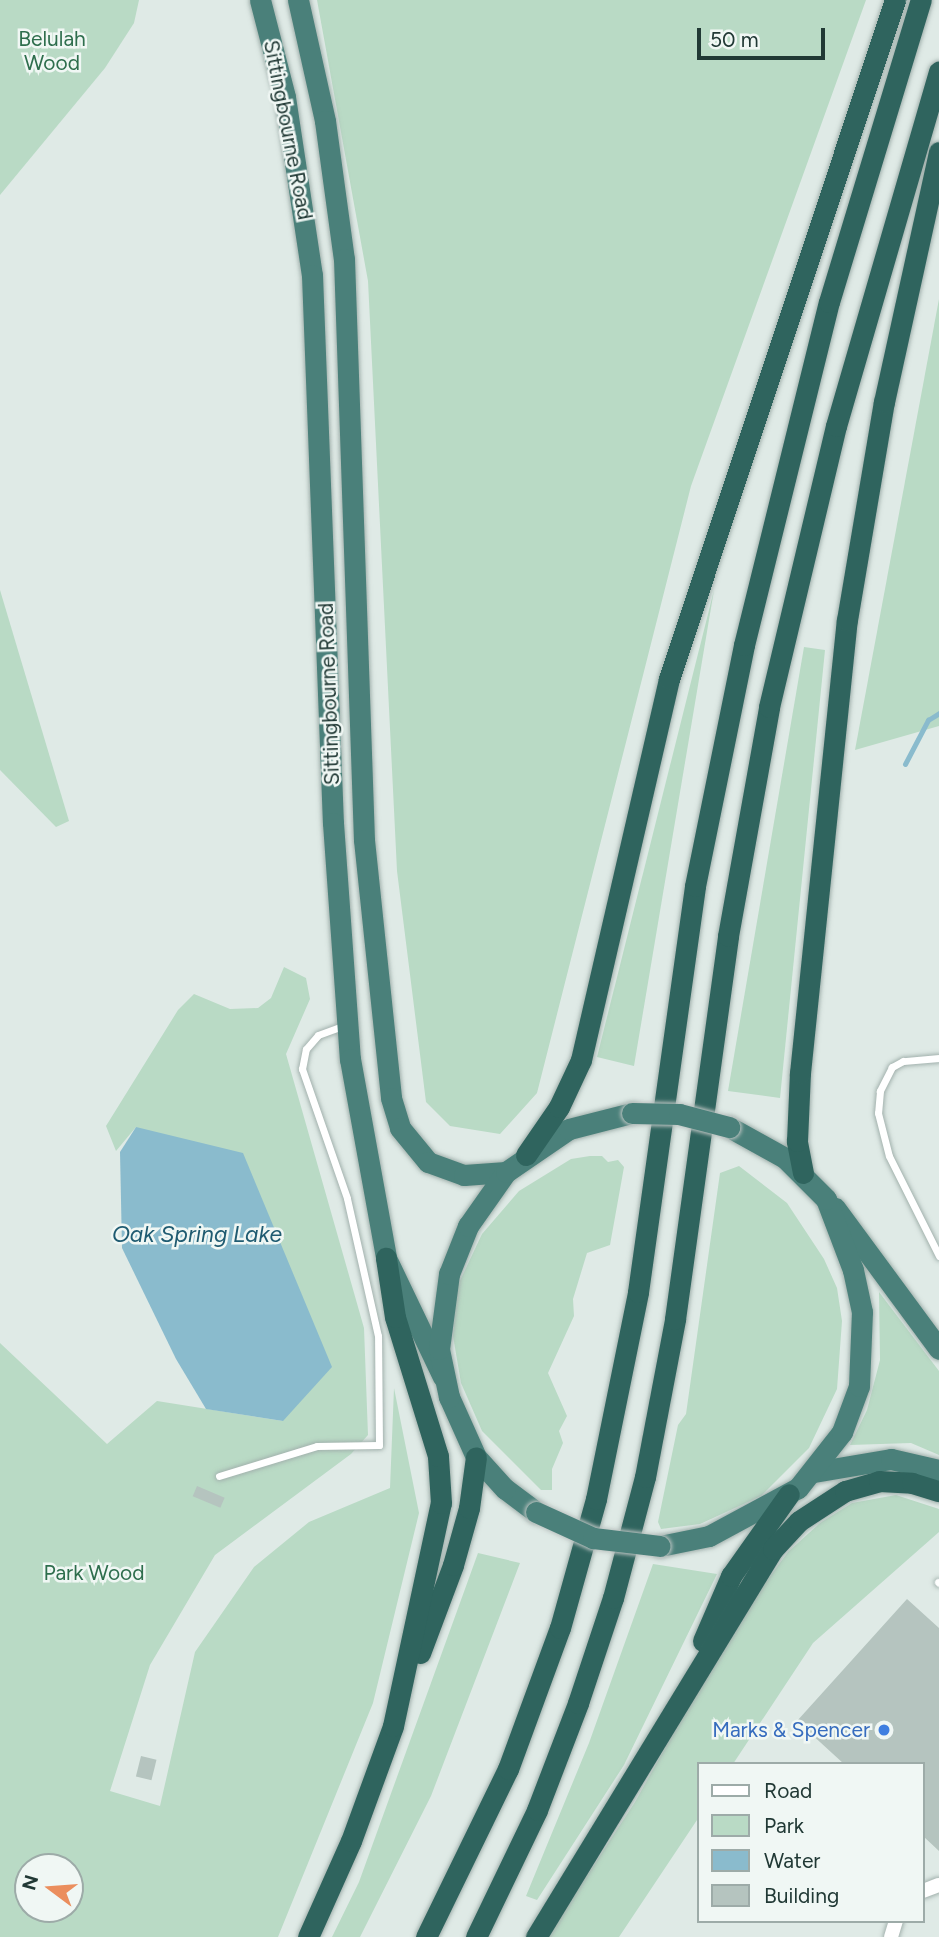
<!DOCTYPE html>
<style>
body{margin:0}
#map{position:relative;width:939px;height:1937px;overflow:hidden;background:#dfeae6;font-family:Figtree,sans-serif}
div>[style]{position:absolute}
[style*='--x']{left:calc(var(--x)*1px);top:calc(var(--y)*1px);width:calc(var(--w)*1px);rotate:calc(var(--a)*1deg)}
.green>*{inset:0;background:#b9dac5}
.water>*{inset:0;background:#8abbcd}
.stream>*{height:5px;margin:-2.5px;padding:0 2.5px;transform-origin:2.5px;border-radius:2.5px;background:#8abbcd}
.building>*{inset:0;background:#b5c4bf;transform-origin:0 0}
.roads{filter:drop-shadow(0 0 2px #a2b1ad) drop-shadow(0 0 2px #a2b1ad)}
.service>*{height:7px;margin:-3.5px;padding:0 3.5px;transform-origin:3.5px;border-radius:3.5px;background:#fff}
.minor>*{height:14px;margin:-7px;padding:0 7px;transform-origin:7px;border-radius:7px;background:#fff}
.trunk>*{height:21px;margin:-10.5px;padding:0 10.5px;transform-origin:10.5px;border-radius:10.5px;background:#4a807a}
.motorway>*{height:21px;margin:-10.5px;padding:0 10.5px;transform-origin:10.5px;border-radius:10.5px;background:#2f645e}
.bridges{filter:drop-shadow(0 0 2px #bcc4c2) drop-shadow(0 0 2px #bcc4c2)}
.trunk-bridge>*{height:21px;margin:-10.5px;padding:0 10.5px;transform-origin:10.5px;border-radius:10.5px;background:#4a807a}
.dots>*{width:19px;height:19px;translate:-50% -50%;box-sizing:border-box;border:4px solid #f0f7f4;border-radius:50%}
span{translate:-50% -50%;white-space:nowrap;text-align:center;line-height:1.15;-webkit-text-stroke:5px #f0f7f4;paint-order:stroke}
.park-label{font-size:21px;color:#2e6e4d}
.street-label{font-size:21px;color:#213935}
.shop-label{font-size:21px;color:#366cbe}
.right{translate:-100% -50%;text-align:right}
.water-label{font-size:23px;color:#1f5b71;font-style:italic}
.legend{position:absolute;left:697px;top:1762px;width:228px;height:161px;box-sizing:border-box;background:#f0f7f4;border:2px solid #9daba8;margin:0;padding:9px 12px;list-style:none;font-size:21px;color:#213935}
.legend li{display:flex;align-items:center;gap:14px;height:35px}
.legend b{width:35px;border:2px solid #9daba8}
.north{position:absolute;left:14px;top:1853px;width:70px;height:70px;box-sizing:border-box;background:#f0f7f4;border:2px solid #9daba8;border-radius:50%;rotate:286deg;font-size:19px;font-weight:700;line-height:28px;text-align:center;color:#213935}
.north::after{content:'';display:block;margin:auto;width:24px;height:32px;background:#eb8e5d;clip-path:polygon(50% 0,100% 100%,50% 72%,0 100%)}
.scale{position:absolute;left:697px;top:28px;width:128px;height:32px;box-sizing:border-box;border:4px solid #213935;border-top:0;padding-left:9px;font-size:21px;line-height:24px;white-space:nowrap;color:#213935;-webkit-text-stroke:5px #f0f7f4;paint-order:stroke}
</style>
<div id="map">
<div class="green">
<i style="clip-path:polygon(0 0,139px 0,134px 23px,105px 68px,0 195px)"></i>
<i style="clip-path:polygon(317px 0,866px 0,691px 486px,537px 1093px,500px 1134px,450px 1126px,426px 1102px,397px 871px,368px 281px)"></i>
<i style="clip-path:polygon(939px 299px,939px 726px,855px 750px)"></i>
<i style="clip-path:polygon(0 590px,69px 821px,56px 827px,0 770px)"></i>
<i style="clip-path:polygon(714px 590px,634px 1066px,597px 1057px)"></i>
<i style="clip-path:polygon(804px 647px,825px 650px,780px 1098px,728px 1091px)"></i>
<i style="clip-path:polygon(evenodd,284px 967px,306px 978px,310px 999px,286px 1054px,364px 1328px,368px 1435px,351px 1454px,215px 1555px,150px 1665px,110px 1791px,160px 1806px,195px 1652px,254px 1567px,309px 1522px,390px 1488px,394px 1388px,419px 1513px,373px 1703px,278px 1937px,0 1937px,0 1343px,107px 1444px,157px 1401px,283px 1421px,136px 1127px,116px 1151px,106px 1126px,178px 1010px,194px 994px,230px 1009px,258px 1008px,271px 998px,284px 967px,28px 1867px,70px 1867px,70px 1909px,28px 1909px,28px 1867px)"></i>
<i style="clip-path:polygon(590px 1156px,602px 1156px,608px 1162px,618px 1160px,624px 1167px,610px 1245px,587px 1253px,573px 1299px,574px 1316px,548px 1373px,567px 1416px,559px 1431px,563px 1443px,552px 1469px,552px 1490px,541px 1490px,482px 1431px,461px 1383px,453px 1336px,457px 1287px,482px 1234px,519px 1191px,571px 1159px)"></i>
<i style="clip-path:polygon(739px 1166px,787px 1203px,824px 1259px,837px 1288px,842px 1321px,837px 1389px,809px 1448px,761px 1496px,700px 1524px,661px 1529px,658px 1522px,678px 1425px,686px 1414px,720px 1173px)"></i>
<i style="clip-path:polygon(879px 1292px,939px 1371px,939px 1455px,911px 1443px,850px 1445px,867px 1410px,880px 1360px)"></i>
<i style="clip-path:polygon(896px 1495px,939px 1509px,939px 1532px,813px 1643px,733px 1764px,699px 1764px,699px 1817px,619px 1937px,547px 1937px,635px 1802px,733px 1626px,788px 1552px,820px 1523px,852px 1503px)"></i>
<i style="clip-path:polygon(478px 1553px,520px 1563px,431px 1796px,360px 1937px,332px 1937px,359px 1882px)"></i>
<i style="clip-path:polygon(653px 1564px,717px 1574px,624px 1765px,537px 1900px,526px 1896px,589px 1743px)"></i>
</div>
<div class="water">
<i style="clip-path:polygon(136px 1127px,243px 1153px,332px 1367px,283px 1421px,206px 1409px,176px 1359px,122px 1248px,120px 1152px)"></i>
</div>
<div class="stream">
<i style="--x:905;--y:764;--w:50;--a:-62.4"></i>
<i style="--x:928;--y:720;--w:13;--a:-32"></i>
</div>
<div class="building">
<i style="left:197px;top:1486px;width:30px;height:11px;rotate:23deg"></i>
<i style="clip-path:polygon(907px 1599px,939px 1628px,939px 1851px,923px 1836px,923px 1764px,844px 1764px,797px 1721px)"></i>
<i style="left:141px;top:1756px;width:16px;height:21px;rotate:14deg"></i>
</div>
<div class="roads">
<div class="service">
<i style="--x:939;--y:1058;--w:36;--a:175"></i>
<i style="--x:903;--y:1061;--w:13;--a:151"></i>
<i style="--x:892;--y:1067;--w:27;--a:117"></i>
<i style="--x:880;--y:1091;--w:22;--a:95"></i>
<i style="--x:878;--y:1113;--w:44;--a:75.7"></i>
<i style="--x:889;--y:1156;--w:112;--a:63.4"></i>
<i style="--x:219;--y:1476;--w:102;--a:-17"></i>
<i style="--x:317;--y:1446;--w:62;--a:-0.9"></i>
<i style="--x:379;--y:1445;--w:109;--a:-90.5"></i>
<i style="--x:378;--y:1336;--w:141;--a:-102.7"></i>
<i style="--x:347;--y:1198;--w:137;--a:-109.2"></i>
<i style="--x:302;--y:1069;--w:20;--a:-79"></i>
<i style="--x:306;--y:1049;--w:18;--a:-49"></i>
<i style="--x:318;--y:1035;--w:29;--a:-20"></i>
<i style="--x:938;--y:1582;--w:1;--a:45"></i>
</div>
<div class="minor">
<i style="--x:923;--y:1891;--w:17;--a:-21"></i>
<i style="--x:891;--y:1937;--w:17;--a:-73"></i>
</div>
<div class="trunk">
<i style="--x:260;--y:0;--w:100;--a:75.5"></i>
<i style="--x:285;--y:97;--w:180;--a:81.4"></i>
<i style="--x:312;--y:275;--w:548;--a:87.81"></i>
<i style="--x:333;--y:823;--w:237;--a:85.9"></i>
<i style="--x:350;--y:1059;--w:202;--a:79.7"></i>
<i style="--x:386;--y:1258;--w:132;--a:64.4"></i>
<i style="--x:298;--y:0;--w:124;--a:77.4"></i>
<i style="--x:325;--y:121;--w:139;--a:82.2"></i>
<i style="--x:344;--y:259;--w:581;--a:88.03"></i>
<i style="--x:364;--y:840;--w:259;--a:84"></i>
<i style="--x:391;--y:1098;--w:31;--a:73"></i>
<i style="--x:400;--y:1128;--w:44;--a:50.5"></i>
<i style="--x:428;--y:1162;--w:38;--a:20"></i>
<i style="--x:464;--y:1175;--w:42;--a:-4.1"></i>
<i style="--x:835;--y:1208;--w:175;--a:53.6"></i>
<i style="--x:814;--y:1472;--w:78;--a:-9.6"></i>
<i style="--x:891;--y:1459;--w:49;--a:12.9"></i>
<i style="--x:536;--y:1512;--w:39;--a:-143"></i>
<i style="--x:505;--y:1489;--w:43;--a:-132.2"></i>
<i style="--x:476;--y:1457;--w:66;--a:-114.2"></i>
<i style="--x:449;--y:1397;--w:49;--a:-101.8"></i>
<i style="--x:439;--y:1349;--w:76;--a:-82.4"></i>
<i style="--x:449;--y:1274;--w:52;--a:-68.4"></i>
<i style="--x:468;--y:1226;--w:66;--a:-54.9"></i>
<i style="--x:506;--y:1172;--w:76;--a:-34.3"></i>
<i style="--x:569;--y:1129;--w:65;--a:-14.3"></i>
<i style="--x:660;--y:1546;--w:50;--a:-11.5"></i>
<i style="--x:709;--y:1536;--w:101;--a:-28.3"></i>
<i style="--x:798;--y:1488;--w:71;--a:-51.8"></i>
<i style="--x:842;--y:1432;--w:49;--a:-69.7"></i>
<i style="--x:859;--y:1386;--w:74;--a:-87.7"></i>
<i style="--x:862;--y:1312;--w:43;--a:-102.1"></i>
<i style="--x:853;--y:1270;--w:76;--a:-110.8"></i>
<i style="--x:826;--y:1199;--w:58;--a:-135"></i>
<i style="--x:785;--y:1158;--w:64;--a:-151"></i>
</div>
<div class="motorway">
<i style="--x:526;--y:1155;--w:58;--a:-55.5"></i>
<i style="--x:559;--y:1107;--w:52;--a:-64.9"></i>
<i style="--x:581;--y:1060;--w:391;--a:-77"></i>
<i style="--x:669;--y:679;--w:716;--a:-71.59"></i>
<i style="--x:803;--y:1173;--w:33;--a:-101"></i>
<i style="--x:797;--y:1141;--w:68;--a:-87.5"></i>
<i style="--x:800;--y:1073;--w:455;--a:-84.1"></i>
<i style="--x:847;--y:620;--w:221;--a:-80.4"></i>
<i style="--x:884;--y:402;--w:256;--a:-77.6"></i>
<i style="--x:703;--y:1641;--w:71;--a:-66.7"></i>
<i style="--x:731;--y:1576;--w:100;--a:-54.7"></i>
<i style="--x:420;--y:1653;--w:94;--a:-69.4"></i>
<i style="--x:453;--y:1565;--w:59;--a:-74.3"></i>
<i style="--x:469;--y:1508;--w:51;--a:-82.2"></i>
<i style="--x:308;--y:1937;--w:105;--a:-65.9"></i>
<i style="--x:351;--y:1841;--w:122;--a:-69.9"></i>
<i style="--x:393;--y:1726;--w:228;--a:-77.9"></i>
<i style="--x:441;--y:1503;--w:47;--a:-93.7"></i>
<i style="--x:438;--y:1456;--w:145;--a:-107.2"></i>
<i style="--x:395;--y:1317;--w:60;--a:-98.7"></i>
<i style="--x:426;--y:1937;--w:187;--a:-64"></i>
<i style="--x:508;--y:1769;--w:150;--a:-69.8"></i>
<i style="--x:560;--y:1628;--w:134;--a:-74.4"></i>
<i style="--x:596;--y:1499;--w:211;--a:-78.5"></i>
<i style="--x:638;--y:1292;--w:410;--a:-82"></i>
<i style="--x:695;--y:886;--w:246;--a:-78.5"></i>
<i style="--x:744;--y:645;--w:353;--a:-76.1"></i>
<i style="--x:829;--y:302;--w:316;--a:-73.1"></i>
<i style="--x:476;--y:1937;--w:141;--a:-64.3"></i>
<i style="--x:537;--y:1810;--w:115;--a:-69"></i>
<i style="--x:578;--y:1703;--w:111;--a:-71.6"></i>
<i style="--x:613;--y:1598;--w:125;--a:-75.2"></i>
<i style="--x:645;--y:1477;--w:161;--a:-79.2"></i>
<i style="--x:675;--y:1319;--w:387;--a:-82.1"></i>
<i style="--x:728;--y:936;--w:233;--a:-79.8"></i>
<i style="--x:769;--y:707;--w:289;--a:-76.6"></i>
<i style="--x:836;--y:426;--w:369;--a:-73.8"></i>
<i style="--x:536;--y:1937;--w:455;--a:-58.6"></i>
<i style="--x:773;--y:1549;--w:38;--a:-47"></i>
<i style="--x:799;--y:1521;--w:55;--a:-33.1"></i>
<i style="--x:845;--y:1491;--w:35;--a:-16"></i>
<i style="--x:879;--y:1481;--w:33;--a:3"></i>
<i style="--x:912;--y:1483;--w:28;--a:17"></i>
</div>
</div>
<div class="bridges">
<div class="trunk-bridge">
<i style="--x:632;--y:1113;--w:47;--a:1.2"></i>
<i style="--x:679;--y:1114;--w:52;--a:14.6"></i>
<i style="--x:536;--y:1512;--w:63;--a:24.5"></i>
<i style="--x:593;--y:1538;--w:67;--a:6.8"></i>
</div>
</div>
<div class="dots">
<i style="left:884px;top:1730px;background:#3f7fe0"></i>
</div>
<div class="park-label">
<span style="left:52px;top:51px">Belulah<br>Wood</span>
<span style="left:94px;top:1573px">Park Wood</span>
</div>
<div class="street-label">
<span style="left:288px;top:130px;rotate:79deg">Sittingbourne Road</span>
<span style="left:329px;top:694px;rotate:-92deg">Sittingbourne Road</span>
</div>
<div class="shop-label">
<span class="right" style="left:870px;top:1730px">Marks &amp; Spencer</span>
</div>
<div class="water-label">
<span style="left:197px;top:1234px">Oak Spring Lake</span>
</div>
<ul class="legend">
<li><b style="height:9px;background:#fff"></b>Road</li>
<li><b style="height:19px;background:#b9dac5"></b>Park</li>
<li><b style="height:19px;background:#8abbcd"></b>Water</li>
<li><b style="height:19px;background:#b5c4bf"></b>Building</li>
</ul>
<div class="north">N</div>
<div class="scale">50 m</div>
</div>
